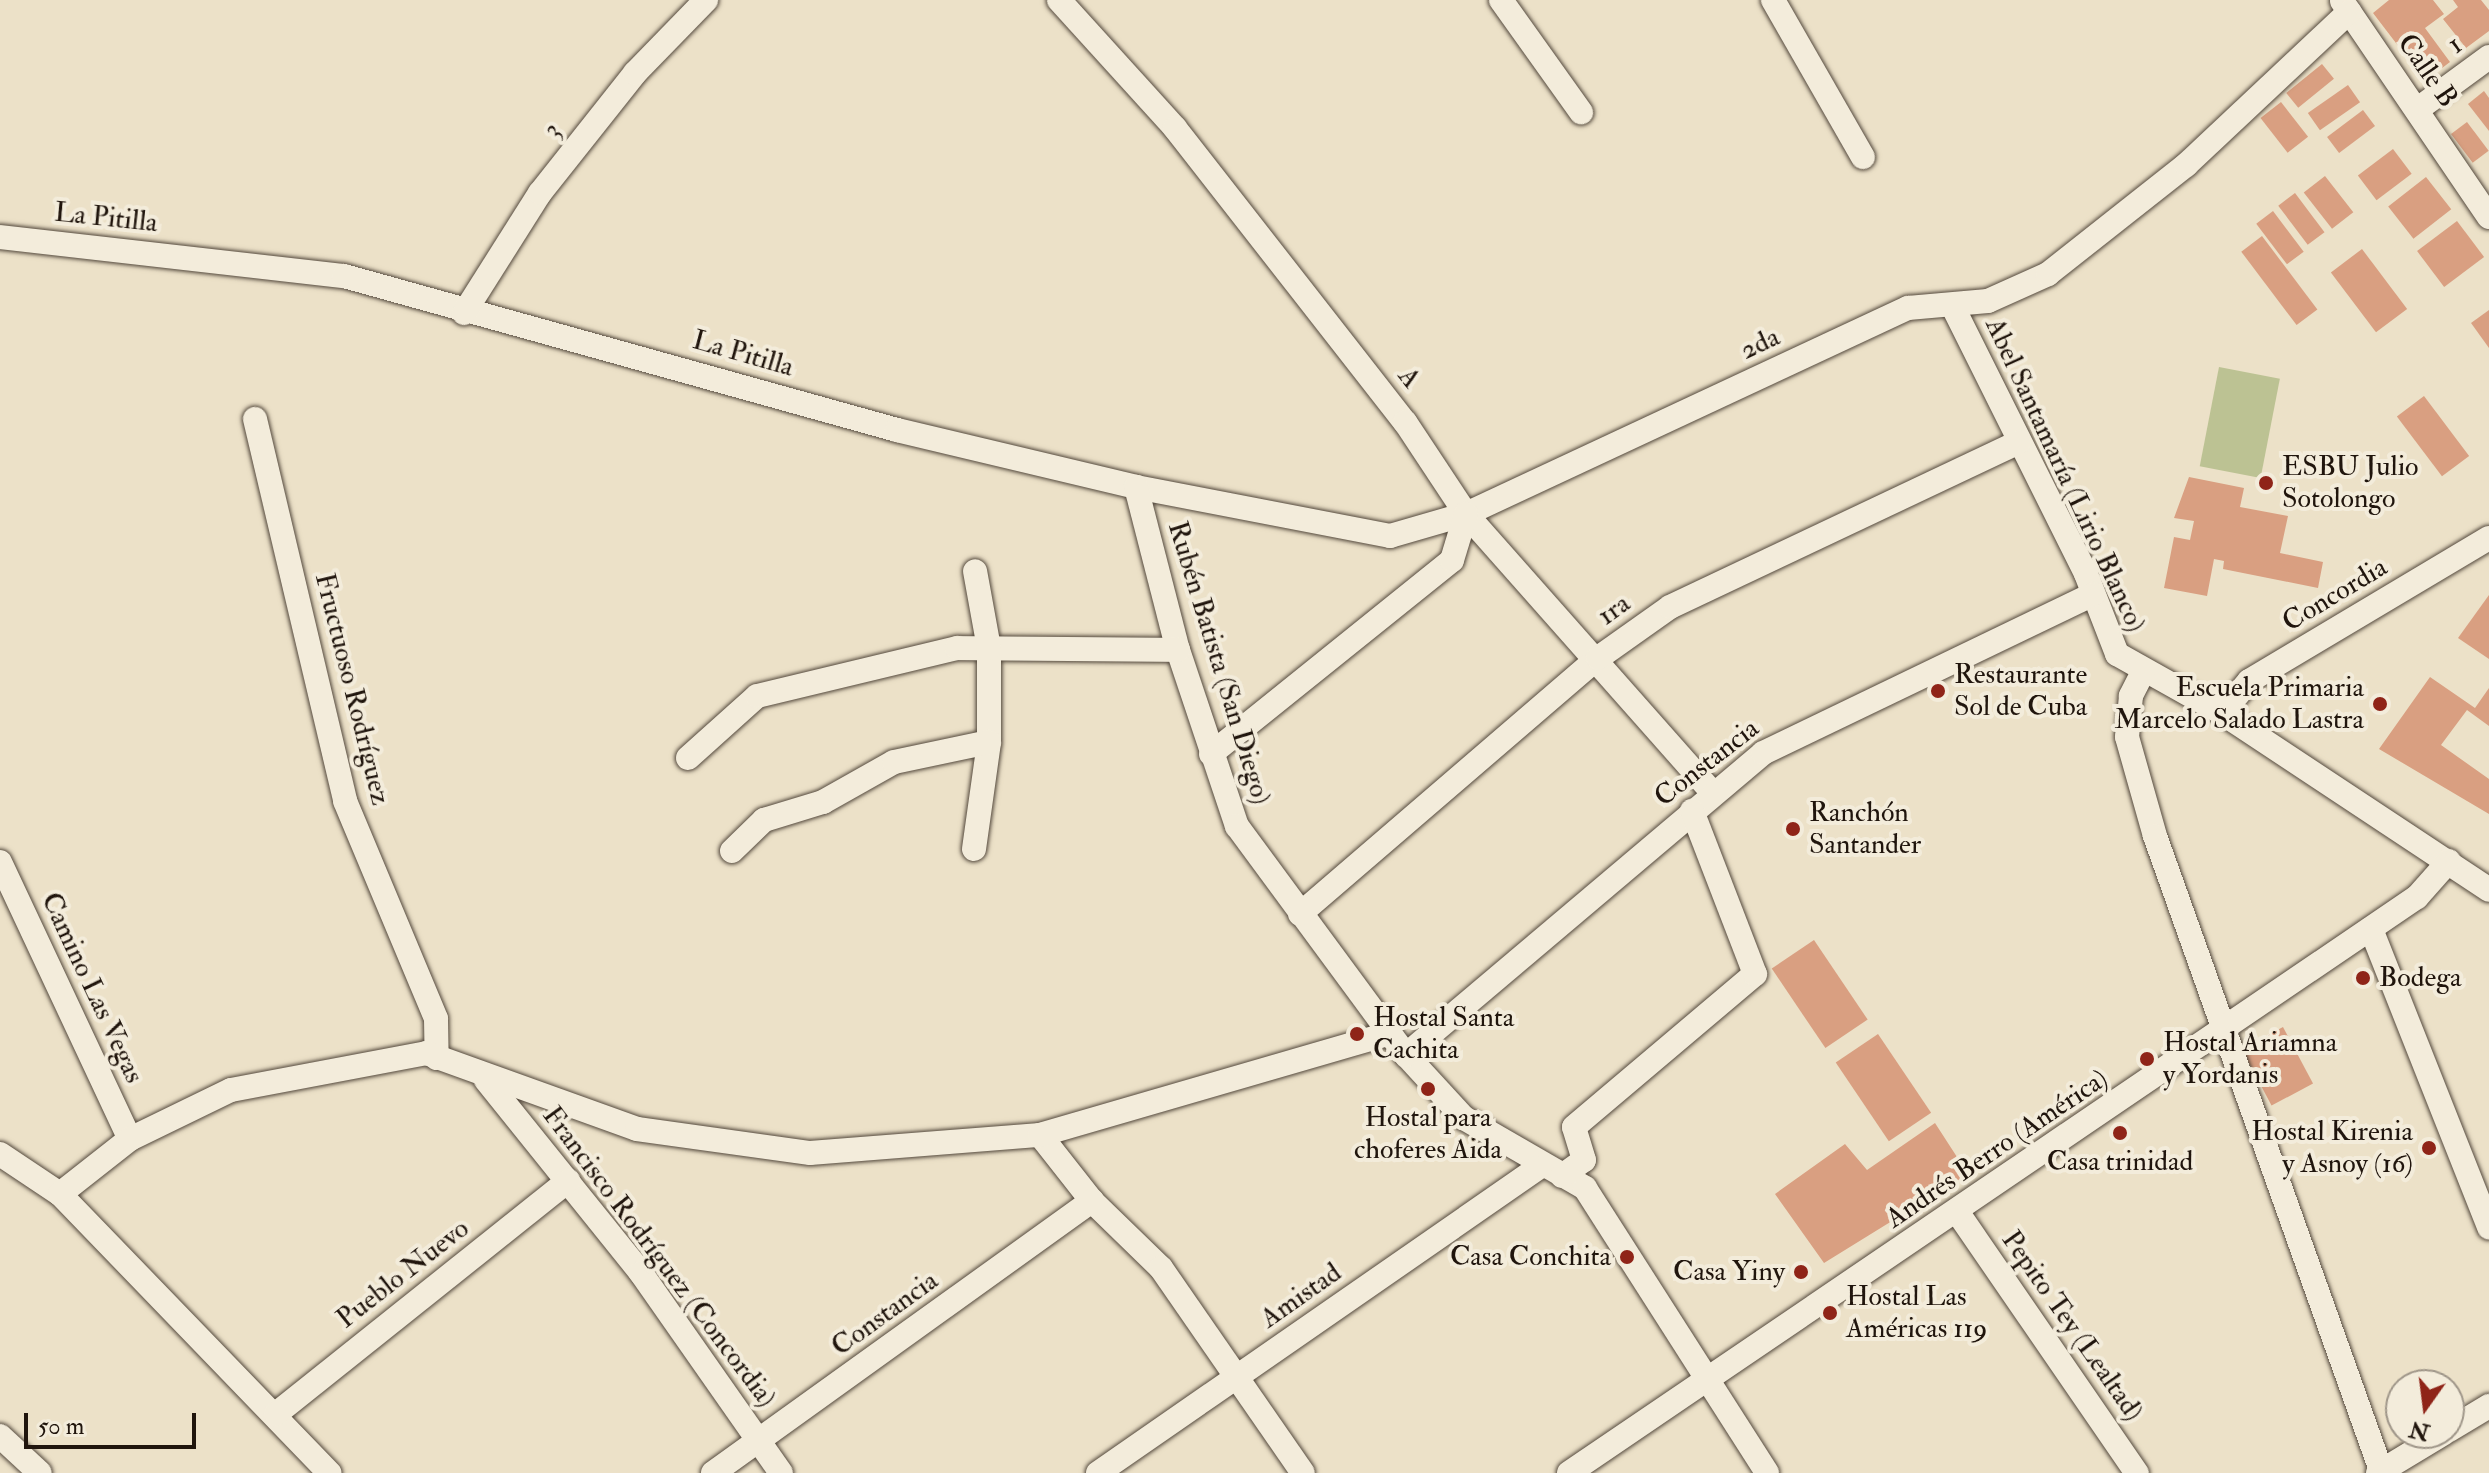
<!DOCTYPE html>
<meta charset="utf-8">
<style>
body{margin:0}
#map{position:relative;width:2489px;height:1473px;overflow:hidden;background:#ece1c8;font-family:"IM FELL Double Pica",serif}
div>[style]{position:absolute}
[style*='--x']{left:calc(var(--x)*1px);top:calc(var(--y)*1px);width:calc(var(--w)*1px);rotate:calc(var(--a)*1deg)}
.green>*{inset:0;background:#bcc293;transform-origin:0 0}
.building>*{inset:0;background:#d99f81;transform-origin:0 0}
.roads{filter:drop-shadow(0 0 2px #53483c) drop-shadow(0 0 2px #53483c)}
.minor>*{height:24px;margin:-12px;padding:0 12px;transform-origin:12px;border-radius:12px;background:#f3ecdb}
.dots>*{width:22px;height:22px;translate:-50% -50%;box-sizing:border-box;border:4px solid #f3ecdb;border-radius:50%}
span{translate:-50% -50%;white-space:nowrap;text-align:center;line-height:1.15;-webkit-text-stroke:8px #f3ecdb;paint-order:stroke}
.street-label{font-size:28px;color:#20150d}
.poi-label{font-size:28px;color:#20150d}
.left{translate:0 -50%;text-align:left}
.right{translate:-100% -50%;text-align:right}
.north{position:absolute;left:2385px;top:1369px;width:80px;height:80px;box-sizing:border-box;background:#f3ecdb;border:2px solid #9f9689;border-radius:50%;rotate:194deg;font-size:22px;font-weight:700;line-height:32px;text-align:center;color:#20150d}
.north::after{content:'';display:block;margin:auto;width:28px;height:36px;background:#8f2418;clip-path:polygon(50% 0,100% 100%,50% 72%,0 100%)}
.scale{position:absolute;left:24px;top:1413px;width:172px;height:36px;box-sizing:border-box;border:4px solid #20150d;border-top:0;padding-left:10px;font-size:24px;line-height:28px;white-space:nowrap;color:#20150d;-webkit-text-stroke:6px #f3ecdb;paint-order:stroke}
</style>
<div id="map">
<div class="green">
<i style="left:2219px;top:367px;width:62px;height:101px;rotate:11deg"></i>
</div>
<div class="building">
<i style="clip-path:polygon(2389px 0,2433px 0,2444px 14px,2425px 28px,2450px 62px,2425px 81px,2373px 13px)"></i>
<i style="clip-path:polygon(2453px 0,2481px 0,2489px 10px,2489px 31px,2466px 48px,2443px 19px,2458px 7px)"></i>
<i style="left:2322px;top:64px;width:19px;height:46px;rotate:51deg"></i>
<i style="left:2348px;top:85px;width:21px;height:49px;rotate:55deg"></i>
<i style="clip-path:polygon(2484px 91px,2489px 98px,2489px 131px,2468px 104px)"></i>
<i style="left:2281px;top:102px;width:44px;height:26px;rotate:52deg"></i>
<i style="left:2363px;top:110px;width:20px;height:45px;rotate:53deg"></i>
<i style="left:2467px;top:122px;width:36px;height:20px;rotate:53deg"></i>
<i style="left:2393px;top:149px;width:31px;height:44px;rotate:53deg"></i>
<i style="left:2325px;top:176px;width:46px;height:27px;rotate:52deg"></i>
<i style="left:2426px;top:177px;width:41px;height:48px;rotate:52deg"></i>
<i style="left:2295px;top:193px;width:49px;height:21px;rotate:53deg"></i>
<i style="left:2273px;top:211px;width:51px;height:21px;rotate:53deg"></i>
<i style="left:2457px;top:221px;width:45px;height:50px;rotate:53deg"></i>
<i style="left:2262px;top:236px;width:92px;height:26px;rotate:53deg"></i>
<i style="left:2362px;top:249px;width:75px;height:39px;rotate:53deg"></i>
<i style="clip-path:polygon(2489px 310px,2489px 348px,2471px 323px)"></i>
<i style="left:2424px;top:396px;width:75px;height:34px;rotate:53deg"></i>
<i style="clip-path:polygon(2189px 477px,2244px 488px,2240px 507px,2288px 516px,2280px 553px,2323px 562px,2318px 588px,2223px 569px,2224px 561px,2214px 559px,2207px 596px,2164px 588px,2174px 537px,2190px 540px,2194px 521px,2174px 518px)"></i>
<i style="clip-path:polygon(2489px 595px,2489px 659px,2458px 638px)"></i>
<i style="clip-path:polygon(2430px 677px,2475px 708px,2489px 688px,2489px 726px,2467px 710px,2441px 745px,2489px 779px,2489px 814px,2379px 749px)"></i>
<i style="left:1814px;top:940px;width:96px;height:51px;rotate:56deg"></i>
<i style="left:2283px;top:1027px;width:64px;height:47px;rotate:62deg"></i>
<i style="left:1878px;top:1034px;width:95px;height:51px;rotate:56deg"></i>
<i style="clip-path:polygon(1935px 1123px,1968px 1174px,1824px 1263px,1775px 1194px,1845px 1144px,1867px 1170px)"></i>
</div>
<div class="roads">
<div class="minor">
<i style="--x:1059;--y:0;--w:173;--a:47.8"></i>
<i style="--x:1175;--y:128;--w:373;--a:52"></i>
<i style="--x:1405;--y:422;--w:110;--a:56.5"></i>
<i style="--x:1466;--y:514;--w:371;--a:48.5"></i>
<i style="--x:1501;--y:0;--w:138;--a:54.5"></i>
<i style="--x:1773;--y:0;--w:181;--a:60.2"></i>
<i style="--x:2342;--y:1;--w:261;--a:55.8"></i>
<i style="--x:2418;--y:109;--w:88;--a:-36.2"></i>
<i style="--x:0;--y:237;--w:346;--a:6.5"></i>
<i style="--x:344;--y:276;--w:574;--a:15.56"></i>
<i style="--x:897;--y:430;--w:246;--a:13.4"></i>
<i style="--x:1136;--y:487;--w:259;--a:10.9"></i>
<i style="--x:1390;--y:536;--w:79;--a:-16.1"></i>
<i style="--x:1466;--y:514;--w:488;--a:-25"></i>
<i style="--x:1908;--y:308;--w:80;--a:-5"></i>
<i style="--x:1988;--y:301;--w:66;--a:-24.2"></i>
<i style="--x:2048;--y:274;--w:176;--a:-38.3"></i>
<i style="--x:2186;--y:165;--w:224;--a:-43.2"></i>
<i style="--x:1953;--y:307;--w:298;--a:63.5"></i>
<i style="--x:2086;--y:574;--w:86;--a:68.8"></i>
<i style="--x:2117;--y:654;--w:120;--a:29.3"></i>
<i style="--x:2222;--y:713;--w:320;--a:33.5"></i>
<i style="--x:464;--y:313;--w:142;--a:-57.7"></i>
<i style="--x:540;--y:193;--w:153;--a:-51.6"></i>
<i style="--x:635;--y:73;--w:102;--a:-45.8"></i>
<i style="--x:255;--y:419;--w:392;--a:76.7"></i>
<i style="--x:345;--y:801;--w:236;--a:67.3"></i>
<i style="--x:436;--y:1019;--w:39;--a:89"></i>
<i style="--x:1136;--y:487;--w:168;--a:75.6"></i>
<i style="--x:1178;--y:650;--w:186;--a:71.5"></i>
<i style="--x:1237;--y:826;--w:285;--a:53.6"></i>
<i style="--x:1406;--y:1055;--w:86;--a:47.4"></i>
<i style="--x:1464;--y:1118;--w:140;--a:30"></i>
<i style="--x:1585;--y:1188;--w:338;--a:57.4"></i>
<i style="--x:2143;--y:672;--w:27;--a:117"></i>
<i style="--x:2131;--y:696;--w:41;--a:95.6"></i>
<i style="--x:2127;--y:737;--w:103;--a:74.2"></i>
<i style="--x:2155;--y:836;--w:676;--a:70.39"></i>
<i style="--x:2222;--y:713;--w:42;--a:-49.8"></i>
<i style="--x:2249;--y:681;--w:279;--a:-30.8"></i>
<i style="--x:1211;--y:754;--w:309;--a:-38.8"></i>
<i style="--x:1452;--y:560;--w:48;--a:-73.1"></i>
<i style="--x:688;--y:758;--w:93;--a:-41.9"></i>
<i style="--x:757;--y:696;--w:206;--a:-13.5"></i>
<i style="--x:957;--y:648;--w:221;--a:0.5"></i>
<i style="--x:974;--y:849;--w:108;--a:-82"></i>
<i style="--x:989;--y:742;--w:94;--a:-90"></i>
<i style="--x:989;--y:648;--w:78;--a:-100.3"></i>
<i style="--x:732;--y:851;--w:45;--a:-44.1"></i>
<i style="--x:764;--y:820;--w:62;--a:-17"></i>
<i style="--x:823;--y:802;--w:81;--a:-29.4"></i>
<i style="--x:894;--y:762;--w:97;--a:-11.9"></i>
<i style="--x:0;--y:862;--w:306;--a:64.9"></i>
<i style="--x:1300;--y:914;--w:393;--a:-40.7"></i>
<i style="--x:1598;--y:658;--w:88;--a:-35.3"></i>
<i style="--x:1670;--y:607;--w:386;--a:-25.3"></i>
<i style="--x:2371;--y:929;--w:321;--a:68.4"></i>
<i style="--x:1406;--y:1055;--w:468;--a:-40.2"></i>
<i style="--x:1763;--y:753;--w:366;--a:-25.7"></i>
<i style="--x:486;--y:1080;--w:248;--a:51.2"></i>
<i style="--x:641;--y:1273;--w:244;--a:55"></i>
<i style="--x:1040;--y:1135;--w:84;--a:51.8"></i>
<i style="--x:1092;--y:1201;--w:96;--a:44.2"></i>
<i style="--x:1161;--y:1268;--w:249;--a:55.3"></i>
<i style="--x:0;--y:1154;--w:72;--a:33.7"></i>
<i style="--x:60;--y:1194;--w:388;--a:46"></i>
<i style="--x:1562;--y:1176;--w:27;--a:-36"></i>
<i style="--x:1584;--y:1160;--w:34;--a:-107"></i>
<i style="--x:1574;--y:1127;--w:237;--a:-40.2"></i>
<i style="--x:1755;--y:974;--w:175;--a:-111.1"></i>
<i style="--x:60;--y:1194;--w:89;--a:-38.2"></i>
<i style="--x:130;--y:1139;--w:112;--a:-25.9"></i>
<i style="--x:231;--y:1090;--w:198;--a:-10.7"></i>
<i style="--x:426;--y:1053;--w:224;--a:19.8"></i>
<i style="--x:637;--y:1129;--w:175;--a:7.9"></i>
<i style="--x:810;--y:1153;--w:231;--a:-4.5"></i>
<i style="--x:1040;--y:1135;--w:365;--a:-16.2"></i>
<i style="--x:1958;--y:1213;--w:316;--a:55.5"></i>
<i style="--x:276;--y:1414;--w:374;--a:-38.6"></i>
<i style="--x:2449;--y:1430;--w:47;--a:-31"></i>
<i style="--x:0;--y:1436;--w:54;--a:42.8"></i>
<i style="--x:713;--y:1473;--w:467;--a:-35.7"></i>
<i style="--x:1098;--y:1473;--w:535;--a:-34.73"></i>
<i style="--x:1569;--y:1473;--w:1025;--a:-34.19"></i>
<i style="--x:2417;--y:897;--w:48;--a:-48.4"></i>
<i style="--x:2378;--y:1473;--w:77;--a:-31.2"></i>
</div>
</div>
<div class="dots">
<i style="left:2266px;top:483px;background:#8f2418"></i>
<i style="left:1938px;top:691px;background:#8f2418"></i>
<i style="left:2380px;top:704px;background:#8f2418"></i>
<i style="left:1793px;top:829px;background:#8f2418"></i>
<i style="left:2363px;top:978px;background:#8f2418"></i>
<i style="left:1357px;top:1034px;background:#8f2418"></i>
<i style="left:2147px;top:1059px;background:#8f2418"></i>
<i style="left:1428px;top:1089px;background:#8f2418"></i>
<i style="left:2120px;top:1133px;background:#8f2418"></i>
<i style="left:2429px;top:1148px;background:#8f2418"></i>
<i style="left:1627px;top:1257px;background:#8f2418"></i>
<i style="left:1801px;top:1272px;background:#8f2418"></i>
<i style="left:1830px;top:1313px;background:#8f2418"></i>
</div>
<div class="street-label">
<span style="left:2455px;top:45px;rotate:-37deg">1</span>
<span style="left:2427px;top:71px;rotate:55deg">Calle B</span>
<span style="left:552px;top:130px;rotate:-52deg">3</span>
<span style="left:106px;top:218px;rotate:6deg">La Pitilla</span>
<span style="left:1760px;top:344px;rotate:-25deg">2da</span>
<span style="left:743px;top:354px;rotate:16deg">La Pitilla</span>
<span style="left:1409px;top:378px;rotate:52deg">A</span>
<span style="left:2065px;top:475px;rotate:65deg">Abel Santamaría (Lirio Blanco)</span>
<span style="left:2335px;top:595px;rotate:-31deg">Concordia</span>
<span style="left:1614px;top:610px;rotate:-36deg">1ra</span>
<span style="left:1219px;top:663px;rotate:73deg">Rubén Batista (San Diego)</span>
<span style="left:352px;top:689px;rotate:76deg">Fructuoso Rodríguez</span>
<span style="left:1707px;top:763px;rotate:-38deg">Constancia</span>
<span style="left:92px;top:988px;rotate:65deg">Camino Las Vegas</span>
<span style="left:1997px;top:1149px;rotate:-34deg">Andrés Berro (América)</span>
<span style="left:659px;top:1257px;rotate:53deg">Francisco Rodríguez (Concordia)</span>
<span style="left:403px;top:1274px;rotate:-38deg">Pueblo Nuevo</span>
<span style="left:1301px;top:1296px;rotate:-35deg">Amistad</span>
<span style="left:885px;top:1314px;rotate:-36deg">Constancia</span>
<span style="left:2072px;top:1326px;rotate:55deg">Pepito Tey (Lealtad)</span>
</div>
<div class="poi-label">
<span class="left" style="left:2282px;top:483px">ESBU Julio<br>Sotolongo</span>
<span class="left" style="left:1954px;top:691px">Restaurante<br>Sol de Cuba</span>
<span class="right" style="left:2364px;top:704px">Escuela Primaria<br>Marcelo Salado Lastra</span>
<span class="left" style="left:1809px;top:829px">Ranchón<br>Santander</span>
<span class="left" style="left:2379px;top:978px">Bodega</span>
<span class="left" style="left:1373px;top:1034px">Hostal Santa<br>Cachita</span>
<span class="left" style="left:2163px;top:1059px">Hostal Ariamna<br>y Yordanis</span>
<span style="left:1428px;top:1134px">Hostal para<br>choferes Aida</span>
<span class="right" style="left:2413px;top:1148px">Hostal Kirenia<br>y Asnoy (16)</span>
<span style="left:2120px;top:1162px">Casa trinidad</span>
<span class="right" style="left:1611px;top:1257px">Casa Conchita</span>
<span class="right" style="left:1785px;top:1272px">Casa Yiny</span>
<span class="left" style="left:1846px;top:1313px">Hostal Las<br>Américas 119</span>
</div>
<div class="north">N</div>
<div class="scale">50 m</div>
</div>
